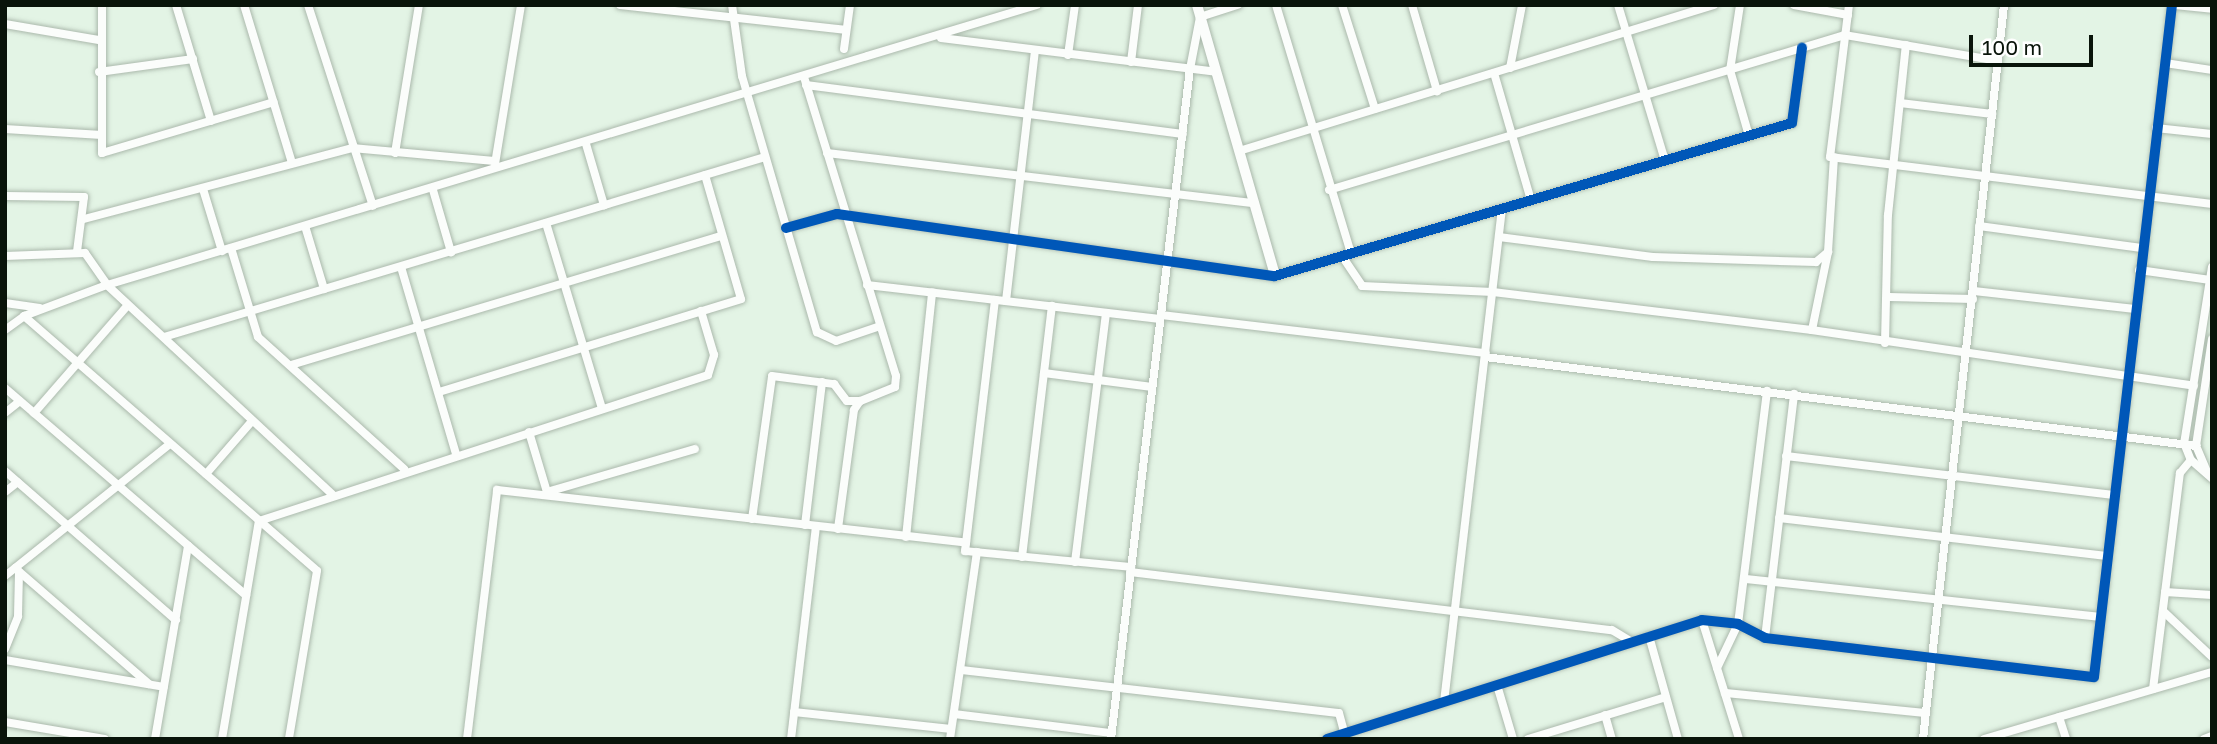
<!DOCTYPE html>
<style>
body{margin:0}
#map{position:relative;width:2217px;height:744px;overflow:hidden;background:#e3f4e5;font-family:"Golos Text",sans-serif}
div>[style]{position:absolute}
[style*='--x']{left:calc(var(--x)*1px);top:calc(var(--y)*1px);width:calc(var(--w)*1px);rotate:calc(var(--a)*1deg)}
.roads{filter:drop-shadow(0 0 2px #abb9ac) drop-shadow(0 0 2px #abb9ac)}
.minor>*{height:8px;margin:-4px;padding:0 4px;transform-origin:4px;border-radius:4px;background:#fbfdfb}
.tertiary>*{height:10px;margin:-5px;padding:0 5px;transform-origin:5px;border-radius:5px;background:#fbfdfb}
.cycleway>*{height:10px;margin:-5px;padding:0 5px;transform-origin:5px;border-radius:5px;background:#0057b8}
span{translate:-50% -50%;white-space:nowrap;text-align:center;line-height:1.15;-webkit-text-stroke:6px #fff;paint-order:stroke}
.frame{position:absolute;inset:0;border:7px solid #09140a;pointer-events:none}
.scale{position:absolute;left:1969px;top:35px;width:124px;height:32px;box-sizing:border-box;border:4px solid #09140a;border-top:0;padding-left:9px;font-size:21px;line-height:24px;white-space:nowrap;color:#09140a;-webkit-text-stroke:5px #fff;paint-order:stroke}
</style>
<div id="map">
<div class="roads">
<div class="minor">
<i style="--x:102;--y:5;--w:148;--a:90"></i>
<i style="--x:102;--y:153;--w:179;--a:-16.5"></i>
<i style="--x:176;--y:5;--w:121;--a:73.2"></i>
<i style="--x:244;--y:5;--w:165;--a:73.1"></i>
<i style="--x:308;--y:5;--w:211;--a:72.1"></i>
<i style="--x:620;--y:5;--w:226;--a:6.3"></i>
<i style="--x:732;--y:5;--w:72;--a:82"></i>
<i style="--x:742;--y:76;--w:267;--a:73.7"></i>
<i style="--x:817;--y:332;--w:21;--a:25"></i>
<i style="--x:836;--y:341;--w:46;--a:-18.8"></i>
<i style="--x:1276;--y:5;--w:259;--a:73.2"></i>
<i style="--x:1342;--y:5;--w:109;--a:72.4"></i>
<i style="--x:1412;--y:5;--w:90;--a:73.8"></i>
<i style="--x:1618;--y:5;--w:163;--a:73.2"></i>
<i style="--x:1740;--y:5;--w:66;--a:98.7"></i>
<i style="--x:1730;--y:70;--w:69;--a:73.9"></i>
<i style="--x:1794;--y:5;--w:55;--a:10.5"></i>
<i style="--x:1849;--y:5;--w:153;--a:97.1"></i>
<i style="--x:1830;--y:157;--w:385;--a:7"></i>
<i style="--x:2175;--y:5;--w:37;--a:6"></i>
<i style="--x:5;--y:24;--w:95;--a:9.7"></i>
<i style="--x:941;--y:38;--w:277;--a:7"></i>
<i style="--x:844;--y:49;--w:44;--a:-82.2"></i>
<i style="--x:1068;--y:55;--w:50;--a:-82"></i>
<i style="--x:1131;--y:62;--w:57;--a:-83"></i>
<i style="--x:2165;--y:63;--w:48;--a:8.5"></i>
<i style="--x:1510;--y:68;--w:64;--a:-79.2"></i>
<i style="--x:99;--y:72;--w:95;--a:-7.9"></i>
<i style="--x:1494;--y:73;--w:132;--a:73.8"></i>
<i style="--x:804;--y:77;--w:313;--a:72.9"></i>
<i style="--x:896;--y:376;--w:11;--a:95"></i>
<i style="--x:895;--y:387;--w:38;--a:158"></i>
<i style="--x:860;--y:401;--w:11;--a:124"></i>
<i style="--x:854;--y:410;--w:120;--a:97.7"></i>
<i style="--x:806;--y:85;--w:380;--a:7.4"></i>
<i style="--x:1900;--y:103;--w:93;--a:6.8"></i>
<i style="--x:2156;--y:128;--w:56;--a:6.1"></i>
<i style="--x:5;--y:129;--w:97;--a:3.5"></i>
<i style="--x:586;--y:144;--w:64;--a:73.6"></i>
<i style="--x:1239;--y:151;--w:497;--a:-17.1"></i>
<i style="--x:395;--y:153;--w:150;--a:-80.8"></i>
<i style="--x:827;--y:153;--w:430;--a:6.7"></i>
<i style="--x:495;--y:164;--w:161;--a:-80.7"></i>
<i style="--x:203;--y:189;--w:65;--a:73"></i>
<i style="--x:433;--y:190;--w:65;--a:73.8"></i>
<i style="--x:1329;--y:190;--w:539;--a:-16.72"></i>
<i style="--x:1845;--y:35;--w:155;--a:9.6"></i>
<i style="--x:5;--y:196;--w:79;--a:0.7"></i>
<i style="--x:84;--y:197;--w:55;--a:97.3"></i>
<i style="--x:84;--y:219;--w:277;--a:-14.8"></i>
<i style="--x:352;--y:148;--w:143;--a:5.2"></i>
<i style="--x:546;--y:223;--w:194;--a:73.2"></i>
<i style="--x:305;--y:226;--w:66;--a:73.2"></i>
<i style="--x:1979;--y:226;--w:164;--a:7.7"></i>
<i style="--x:786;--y:228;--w:53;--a:-15.4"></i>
<i style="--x:837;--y:214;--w:442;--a:8.1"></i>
<i style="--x:1275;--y:276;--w:539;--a:-16.49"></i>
<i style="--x:1792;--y:123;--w:76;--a:-82.4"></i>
<i style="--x:1499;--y:237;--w:155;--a:7.4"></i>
<i style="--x:1653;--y:257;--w:163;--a:1.8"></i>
<i style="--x:1816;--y:262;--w:16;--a:-40"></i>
<i style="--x:1828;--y:252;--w:95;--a:-86.4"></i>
<i style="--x:231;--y:248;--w:93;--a:73.1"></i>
<i style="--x:258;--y:337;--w:197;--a:42.1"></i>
<i style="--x:5;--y:256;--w:80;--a:-2.1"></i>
<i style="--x:85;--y:253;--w:39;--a:55"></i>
<i style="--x:107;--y:285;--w:307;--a:42.9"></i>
<i style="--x:1342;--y:256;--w:36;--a:56"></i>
<i style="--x:1362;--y:286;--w:131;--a:2.6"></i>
<i style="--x:1493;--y:292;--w:321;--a:6.8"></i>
<i style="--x:1812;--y:330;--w:386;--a:8.3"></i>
<i style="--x:401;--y:267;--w:195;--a:73.6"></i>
<i style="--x:2212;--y:267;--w:178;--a:99"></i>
<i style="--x:2184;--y:443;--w:18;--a:68"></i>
<i style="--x:2191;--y:460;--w:28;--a:41"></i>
<i style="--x:2139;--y:270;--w:72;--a:8"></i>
<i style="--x:867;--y:285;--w:295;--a:6.6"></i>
<i style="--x:1974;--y:291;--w:162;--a:6.4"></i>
<i style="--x:1889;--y:297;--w:84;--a:1.4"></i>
<i style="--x:995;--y:300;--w:253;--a:96.8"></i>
<i style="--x:965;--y:551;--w:167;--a:5.5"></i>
<i style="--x:1006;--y:301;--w:251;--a:-83.4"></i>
<i style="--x:5;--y:303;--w:35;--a:8"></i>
<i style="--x:1161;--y:315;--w:327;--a:6.7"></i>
<i style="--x:24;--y:316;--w:388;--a:41"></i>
<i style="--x:317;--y:571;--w:170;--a:99.5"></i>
<i style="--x:5;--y:330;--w:24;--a:-36"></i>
<i style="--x:24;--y:316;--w:89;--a:-20.5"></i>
<i style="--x:107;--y:285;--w:971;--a:-16.76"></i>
<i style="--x:1812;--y:330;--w:80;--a:-78.4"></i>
<i style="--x:164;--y:337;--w:627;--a:-16.67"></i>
<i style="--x:1885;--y:343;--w:128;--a:-88.7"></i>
<i style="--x:1888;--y:215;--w:171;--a:-84"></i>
<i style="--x:1485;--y:357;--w:717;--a:7.13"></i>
<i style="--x:291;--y:365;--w:450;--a:-16.7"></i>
<i style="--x:1044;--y:373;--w:109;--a:7.4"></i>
<i style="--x:5;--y:388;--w:318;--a:40.7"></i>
<i style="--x:439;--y:392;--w:316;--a:-17.1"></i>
<i style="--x:741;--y:299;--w:129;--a:-106.2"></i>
<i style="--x:5;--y:413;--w:19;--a:-39"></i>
<i style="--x:34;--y:413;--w:143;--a:-49"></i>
<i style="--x:529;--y:432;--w:63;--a:73.3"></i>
<i style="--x:547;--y:492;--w:154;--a:-16.2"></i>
<i style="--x:1786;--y:456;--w:330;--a:6.8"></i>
<i style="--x:5;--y:471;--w:227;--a:41.1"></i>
<i style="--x:206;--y:474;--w:70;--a:-49"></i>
<i style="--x:2208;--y:474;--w:30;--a:-113"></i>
<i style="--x:2196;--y:446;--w:108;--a:-81.5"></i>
<i style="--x:5;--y:492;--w:16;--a:-38"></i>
<i style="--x:1779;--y:518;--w:330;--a:6.6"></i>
<i style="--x:752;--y:519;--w:144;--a:-82"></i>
<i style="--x:772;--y:376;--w:63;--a:7.4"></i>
<i style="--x:834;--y:384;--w:21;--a:53"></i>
<i style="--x:847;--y:401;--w:13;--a:0"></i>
<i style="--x:805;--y:525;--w:144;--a:-83.2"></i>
<i style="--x:906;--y:537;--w:246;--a:-83.9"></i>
<i style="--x:1022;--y:557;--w:253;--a:-83.2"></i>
<i style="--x:1075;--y:562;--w:251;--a:-82.9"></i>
<i style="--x:15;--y:568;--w:177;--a:40.9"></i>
<i style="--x:1130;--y:572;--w:485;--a:6.9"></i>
<i style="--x:1612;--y:630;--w:23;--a:31"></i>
<i style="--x:5;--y:576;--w:211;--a:-38.7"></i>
<i style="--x:1746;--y:579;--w:357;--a:6.1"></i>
<i style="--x:2165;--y:592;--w:47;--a:3.7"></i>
<i style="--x:2163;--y:611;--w:67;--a:43.2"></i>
<i style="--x:1702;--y:620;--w:125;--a:72.7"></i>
<i style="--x:1649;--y:636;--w:107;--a:74.3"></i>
<i style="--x:1765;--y:638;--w:246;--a:-83.2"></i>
<i style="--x:5;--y:649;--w:35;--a:-68"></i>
<i style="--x:18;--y:616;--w:44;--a:-88.7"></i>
<i style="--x:5;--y:660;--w:161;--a:9.6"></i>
<i style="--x:1717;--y:668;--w:49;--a:-64.5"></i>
<i style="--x:1738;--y:624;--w:235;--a:-82.9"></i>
<i style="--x:961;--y:670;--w:380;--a:6.5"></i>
<i style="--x:1339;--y:713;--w:27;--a:75"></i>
<i style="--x:1497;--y:685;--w:56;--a:73.5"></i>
<i style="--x:2153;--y:689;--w:218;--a:-82.9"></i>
<i style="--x:2180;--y:473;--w:17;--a:-50"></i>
<i style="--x:1725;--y:693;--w:202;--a:5.7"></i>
<i style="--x:1444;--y:702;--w:496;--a:-83.3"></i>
<i style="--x:794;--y:712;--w:158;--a:6.2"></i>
<i style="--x:954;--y:714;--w:159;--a:6.9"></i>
<i style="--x:1605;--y:715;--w:25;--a:74"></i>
<i style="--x:2059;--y:717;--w:23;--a:72"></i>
<i style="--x:5;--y:722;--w:101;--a:9.6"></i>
<i style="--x:155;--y:739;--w:196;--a:-80.3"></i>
<i style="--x:222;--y:739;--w:221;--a:-80.4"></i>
<i style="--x:259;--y:521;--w:472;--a:-18"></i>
<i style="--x:708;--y:375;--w:21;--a:-73"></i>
<i style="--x:714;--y:355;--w:46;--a:-106.5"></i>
<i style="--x:467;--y:739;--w:251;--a:-83.1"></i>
<i style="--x:497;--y:490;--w:472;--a:6.4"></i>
<i style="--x:791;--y:739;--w:214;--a:-83.3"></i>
<i style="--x:950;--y:739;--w:189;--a:-81.8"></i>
<i style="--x:1111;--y:739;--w:675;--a:-83.28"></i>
<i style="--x:1190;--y:69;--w:53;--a:-79.1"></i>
<i style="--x:1200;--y:17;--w:40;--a:-18"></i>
<i style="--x:1327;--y:739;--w:393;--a:-17.6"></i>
<i style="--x:1702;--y:620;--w:36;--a:6"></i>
<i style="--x:1738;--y:624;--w:30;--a:27"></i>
<i style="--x:1765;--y:638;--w:331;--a:6.8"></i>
<i style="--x:2094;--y:677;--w:677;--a:-83.38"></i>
<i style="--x:1528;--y:739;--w:144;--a:-16.9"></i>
<i style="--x:1923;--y:739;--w:738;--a:-83.7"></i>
<i style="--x:1984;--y:739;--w:238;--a:-16.4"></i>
<i style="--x:2204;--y:739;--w:9;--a:-21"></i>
</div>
<div class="tertiary">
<i style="--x:1197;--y:5;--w:282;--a:73.9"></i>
</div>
</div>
<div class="cycleway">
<i style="--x:786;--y:228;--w:53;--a:-15.4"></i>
<i style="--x:837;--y:214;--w:442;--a:8.1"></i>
<i style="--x:1275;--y:276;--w:539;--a:-16.49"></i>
<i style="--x:1792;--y:123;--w:76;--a:-82.4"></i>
<i style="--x:1327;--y:739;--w:393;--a:-17.6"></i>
<i style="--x:1702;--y:620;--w:36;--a:6"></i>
<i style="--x:1738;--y:624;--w:30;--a:27"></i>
<i style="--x:1765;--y:638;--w:331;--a:6.8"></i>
<i style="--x:2094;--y:677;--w:677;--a:-83.38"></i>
</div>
<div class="frame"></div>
<div class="scale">100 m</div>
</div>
